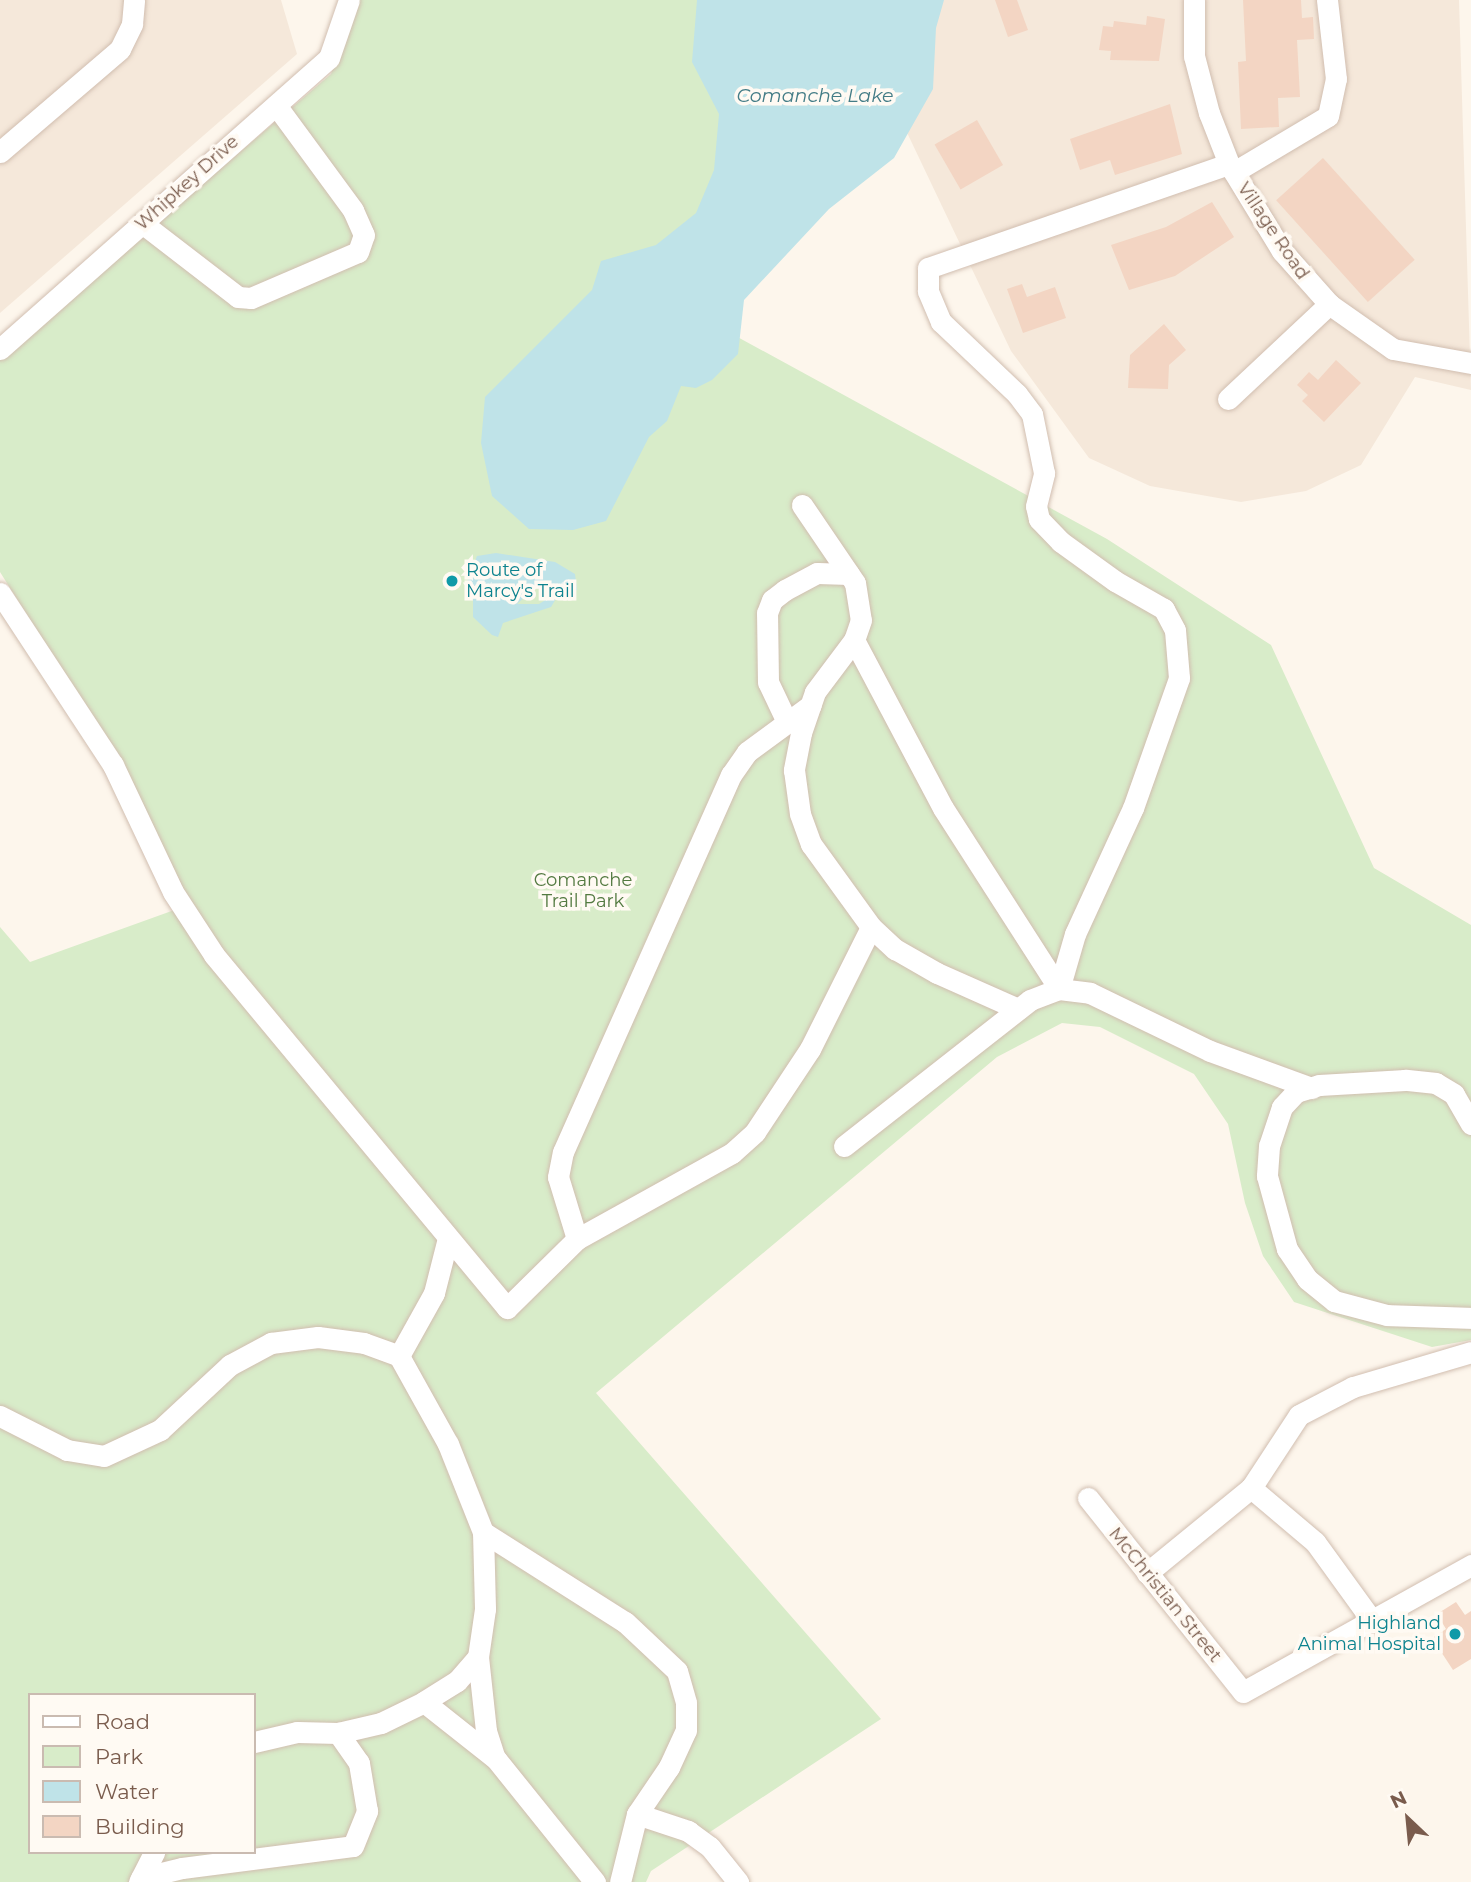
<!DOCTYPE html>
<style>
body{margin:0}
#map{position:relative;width:1471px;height:1882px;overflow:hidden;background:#fdf6ec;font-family:Montserrat,sans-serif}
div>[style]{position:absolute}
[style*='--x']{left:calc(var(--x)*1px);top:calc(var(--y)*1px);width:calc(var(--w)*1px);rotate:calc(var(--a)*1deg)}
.residential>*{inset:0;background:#f5e8da}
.green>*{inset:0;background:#d8ecc9}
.water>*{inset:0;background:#bfe3e8}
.building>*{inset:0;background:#f3d5c3;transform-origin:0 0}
.roads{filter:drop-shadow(0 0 2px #d1beb0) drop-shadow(0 0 2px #d1beb0)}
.minor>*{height:21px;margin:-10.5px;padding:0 10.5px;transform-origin:10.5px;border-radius:10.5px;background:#fff}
.dots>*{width:19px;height:19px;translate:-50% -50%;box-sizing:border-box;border:4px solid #fffaf3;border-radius:50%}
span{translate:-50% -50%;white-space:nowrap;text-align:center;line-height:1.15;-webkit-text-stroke:7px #fffaf3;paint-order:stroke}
.street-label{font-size:18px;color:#7a5c4d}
.culture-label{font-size:18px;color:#0d838f}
.left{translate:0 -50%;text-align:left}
.right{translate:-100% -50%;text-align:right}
.park-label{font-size:18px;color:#537a41}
.water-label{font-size:19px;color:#437c86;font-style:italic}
.legend{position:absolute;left:28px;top:1693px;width:228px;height:161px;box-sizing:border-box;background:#fffaf3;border:2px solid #cabbb1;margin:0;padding:9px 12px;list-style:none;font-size:21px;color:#7a5c4d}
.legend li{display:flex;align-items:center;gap:14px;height:35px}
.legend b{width:35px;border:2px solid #cabbb1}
.north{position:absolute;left:1373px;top:1784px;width:70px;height:70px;-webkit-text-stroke:5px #fffaf3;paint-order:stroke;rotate:334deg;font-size:19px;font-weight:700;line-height:28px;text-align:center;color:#7a5c4d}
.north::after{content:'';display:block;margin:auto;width:24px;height:32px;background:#7a5c4d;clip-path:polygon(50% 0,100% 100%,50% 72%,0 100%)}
</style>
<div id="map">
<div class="residential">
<i style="clip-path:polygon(0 0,281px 0,297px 54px,0 313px)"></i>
<i style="clip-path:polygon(932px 0,1459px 0,1471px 390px,1415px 377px,1361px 465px,1306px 491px,1241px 502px,1150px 486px,1089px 458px,1011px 351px,901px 120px)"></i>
</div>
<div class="green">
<i style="clip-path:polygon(evenodd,358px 0,732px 0,748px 151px,701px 317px,1107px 539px,1271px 645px,1374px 868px,1471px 925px,1471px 1340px,1432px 1347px,1294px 1302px,1263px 1256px,1245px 1203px,1228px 1124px,1194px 1074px,1100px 1027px,1062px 1023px,997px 1057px,596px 1393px,881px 1719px,651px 1871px,646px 1882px,0 1882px,0 927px,30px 962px,191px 904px,126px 772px,0 572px,0 358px,331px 74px,358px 0,30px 1695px,254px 1695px,254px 1852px,30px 1852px,30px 1695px)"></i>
</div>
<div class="water">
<i style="clip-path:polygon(697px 0,944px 0,936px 28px,933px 89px,894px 158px,829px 209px,744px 300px,738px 354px,712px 380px,696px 388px,681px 386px,667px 421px,649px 437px,606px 521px,573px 530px,529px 529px,492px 496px,481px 443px,485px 397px,592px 290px,601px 261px,656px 245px,696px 213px,714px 170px,719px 114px,692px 62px)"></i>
<i style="clip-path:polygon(evenodd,496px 553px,555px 562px,575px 574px,577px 590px,560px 592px,551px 607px,503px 623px,498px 637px,492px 635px,473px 617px,473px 590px,467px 582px,477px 556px,496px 553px,536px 587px,550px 588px,555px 594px,539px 604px,517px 604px,536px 587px)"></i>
</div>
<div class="building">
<i style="clip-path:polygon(995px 0,1017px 0,1028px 30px,1008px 37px)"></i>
<i style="clip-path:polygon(1243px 0,1301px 0,1302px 18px,1313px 17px,1314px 39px,1297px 40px,1300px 97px,1278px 98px,1279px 127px,1241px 129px,1238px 62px,1246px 61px)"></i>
<i style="clip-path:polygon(1147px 16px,1165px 19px,1159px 61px,1110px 60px,1111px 51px,1099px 50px,1103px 26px,1113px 27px,1114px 21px,1146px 25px)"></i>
<i style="clip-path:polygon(1170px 104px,1182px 154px,1115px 175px,1110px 160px,1080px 170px,1070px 139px)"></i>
<i style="left:977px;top:120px;width:52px;height:49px;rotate:60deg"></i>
<i style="left:1323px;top:158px;width:137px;height:63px;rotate:48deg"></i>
<i style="clip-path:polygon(1212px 202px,1234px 237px,1175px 276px,1129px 290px,1111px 245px,1166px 227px)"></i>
<i style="clip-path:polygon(1022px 284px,1027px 297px,1055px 287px,1066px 318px,1023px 333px,1007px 289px)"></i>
<i style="clip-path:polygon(1164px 324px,1186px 350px,1169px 365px,1168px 389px,1128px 388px,1130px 355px)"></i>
<i style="clip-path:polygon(1336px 360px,1361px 383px,1324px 422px,1302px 401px,1308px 395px,1297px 385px,1309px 372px,1318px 380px)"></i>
<i style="clip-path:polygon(1456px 1602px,1465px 1615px,1471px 1611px,1471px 1659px,1453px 1670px,1432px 1638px,1446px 1629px,1437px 1614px)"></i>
</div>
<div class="roads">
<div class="minor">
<i style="--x:1194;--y:0;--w:56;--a:90"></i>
<i style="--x:1194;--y:56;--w:59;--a:75.3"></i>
<i style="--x:1209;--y:113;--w:55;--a:68.6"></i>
<i style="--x:1229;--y:164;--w:102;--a:58.7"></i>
<i style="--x:1282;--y:251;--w:71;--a:48.4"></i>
<i style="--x:1329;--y:304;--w:78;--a:35.1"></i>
<i style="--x:1393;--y:349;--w:79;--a:10.2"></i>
<i style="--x:0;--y:152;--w:158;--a:-40.6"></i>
<i style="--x:120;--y:49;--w:28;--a:-64"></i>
<i style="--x:132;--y:24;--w:24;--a:-85"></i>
<i style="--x:1234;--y:172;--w:109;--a:-30.8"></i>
<i style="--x:1328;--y:116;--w:38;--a:-78"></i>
<i style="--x:1336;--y:79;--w:80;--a:-96.5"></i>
<i style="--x:142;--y:223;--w:121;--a:37.6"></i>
<i style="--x:238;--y:297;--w:13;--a:4"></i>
<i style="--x:251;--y:298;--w:116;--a:-23.3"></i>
<i style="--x:358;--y:252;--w:18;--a:-71"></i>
<i style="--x:364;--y:235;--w:27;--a:-114"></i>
<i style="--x:353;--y:210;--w:130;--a:-126.3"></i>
<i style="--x:0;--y:349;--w:439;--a:-41.5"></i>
<i style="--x:329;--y:58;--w:61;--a:-71"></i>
<i style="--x:1228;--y:399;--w:139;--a:-43.2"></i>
<i style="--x:802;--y:505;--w:94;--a:55.8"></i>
<i style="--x:855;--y:583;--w:37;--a:81"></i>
<i style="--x:861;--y:620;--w:21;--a:109"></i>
<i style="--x:854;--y:640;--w:65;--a:126.9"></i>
<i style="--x:815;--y:692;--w:43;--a:108.9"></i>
<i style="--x:801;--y:733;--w:38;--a:101"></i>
<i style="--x:794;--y:770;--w:44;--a:82.2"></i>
<i style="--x:800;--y:814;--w:32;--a:70"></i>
<i style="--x:811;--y:844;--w:102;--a:54.1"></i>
<i style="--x:0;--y:593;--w:206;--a:56.7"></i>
<i style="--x:113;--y:765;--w:140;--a:64.7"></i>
<i style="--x:173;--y:892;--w:75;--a:56.9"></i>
<i style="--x:214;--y:955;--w:459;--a:50.3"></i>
<i style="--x:507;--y:1308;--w:98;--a:-44.6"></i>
<i style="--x:577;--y:1239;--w:65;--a:-107"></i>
<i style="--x:558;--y:1177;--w:25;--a:-79"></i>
<i style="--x:563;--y:1152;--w:413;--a:-66"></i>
<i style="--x:731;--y:775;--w:28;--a:-55"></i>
<i style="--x:747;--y:752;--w:79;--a:-36.3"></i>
<i style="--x:854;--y:640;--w:190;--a:62.1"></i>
<i style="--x:943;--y:808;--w:215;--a:57.3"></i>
<i style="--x:787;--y:722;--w:44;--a:-115.4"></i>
<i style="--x:768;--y:682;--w:69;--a:-90.8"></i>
<i style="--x:767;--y:613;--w:14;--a:-69"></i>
<i style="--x:772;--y:600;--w:16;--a:-38"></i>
<i style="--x:785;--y:590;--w:36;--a:-28"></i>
<i style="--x:817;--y:573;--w:32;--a:2"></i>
<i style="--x:1059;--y:989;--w:57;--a:-73.8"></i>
<i style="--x:1075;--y:934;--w:139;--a:-65.3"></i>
<i style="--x:1133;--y:808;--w:138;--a:-70.5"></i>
<i style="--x:1179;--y:678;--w:48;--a:-94.8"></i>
<i style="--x:1175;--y:630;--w:24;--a:-118"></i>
<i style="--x:1164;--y:609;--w:56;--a:-150.3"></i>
<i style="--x:1115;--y:581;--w:67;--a:-144.2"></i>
<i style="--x:1061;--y:542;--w:32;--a:-134"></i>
<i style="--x:1039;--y:519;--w:13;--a:-103"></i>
<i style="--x:1036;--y:506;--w:34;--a:-76"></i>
<i style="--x:1044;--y:473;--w:60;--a:-101.5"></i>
<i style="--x:1032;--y:414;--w:25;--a:-127"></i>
<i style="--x:1017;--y:394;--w:105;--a:-136.5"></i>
<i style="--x:941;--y:322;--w:34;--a:-113"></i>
<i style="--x:928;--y:291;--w:23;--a:-90"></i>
<i style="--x:928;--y:268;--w:318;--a:-19.1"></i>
<i style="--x:1471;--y:1124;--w:34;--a:-120"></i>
<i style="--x:1454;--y:1094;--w:21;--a:-149"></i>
<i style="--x:1436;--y:1083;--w:31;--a:-174"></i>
<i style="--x:1405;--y:1080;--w:86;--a:176.7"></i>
<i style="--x:1319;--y:1085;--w:24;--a:163"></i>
<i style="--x:1296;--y:1092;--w:21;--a:133"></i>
<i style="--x:1282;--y:1107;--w:41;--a:108.4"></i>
<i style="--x:1269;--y:1146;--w:30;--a:94"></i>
<i style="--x:1267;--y:1176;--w:76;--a:74.7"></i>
<i style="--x:1287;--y:1249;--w:36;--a:56"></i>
<i style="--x:1307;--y:1279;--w:35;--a:39"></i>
<i style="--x:1334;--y:1301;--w:55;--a:14.8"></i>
<i style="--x:1387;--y:1315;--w:84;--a:2"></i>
<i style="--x:844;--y:1146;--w:236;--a:-38.1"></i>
<i style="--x:1030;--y:1000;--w:31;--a:-21"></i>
<i style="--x:1059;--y:989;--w:31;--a:7"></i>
<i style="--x:1090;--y:993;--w:133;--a:25.8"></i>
<i style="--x:1210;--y:1051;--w:108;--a:20.1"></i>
<i style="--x:577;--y:1239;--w:177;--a:-29"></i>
<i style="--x:732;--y:1153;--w:31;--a:-42"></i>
<i style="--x:755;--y:1132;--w:100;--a:-56.5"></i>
<i style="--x:810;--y:1049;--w:136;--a:-63.4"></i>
<i style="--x:871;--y:927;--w:33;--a:43"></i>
<i style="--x:895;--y:949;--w:48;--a:29.7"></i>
<i style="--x:937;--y:973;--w:89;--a:24"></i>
<i style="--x:399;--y:1356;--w:72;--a:-60.9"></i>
<i style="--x:434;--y:1293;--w:53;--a:-75.7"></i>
<i style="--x:0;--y:1416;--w:75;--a:26.9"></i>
<i style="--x:67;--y:1450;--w:37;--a:9"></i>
<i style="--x:104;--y:1456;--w:62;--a:-24.9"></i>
<i style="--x:160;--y:1430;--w:96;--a:-42.9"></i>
<i style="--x:230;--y:1365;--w:47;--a:-28.2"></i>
<i style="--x:271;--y:1343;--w:47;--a:-7.3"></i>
<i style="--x:318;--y:1337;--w:46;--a:7.4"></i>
<i style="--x:364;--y:1343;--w:37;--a:20"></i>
<i style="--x:399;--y:1356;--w:101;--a:60.9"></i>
<i style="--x:448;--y:1444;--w:95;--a:68.3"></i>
<i style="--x:483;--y:1532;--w:168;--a:32.4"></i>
<i style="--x:625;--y:1622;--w:71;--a:43.3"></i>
<i style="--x:677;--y:1671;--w:33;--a:74"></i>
<i style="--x:686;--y:1703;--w:27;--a:90"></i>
<i style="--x:686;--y:1730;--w:41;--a:114.7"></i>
<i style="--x:669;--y:1767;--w:57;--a:124.2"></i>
<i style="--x:637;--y:1814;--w:70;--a:104"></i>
<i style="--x:1088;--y:1498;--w:248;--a:51.4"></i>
<i style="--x:1243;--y:1692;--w:261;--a:-29.1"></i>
<i style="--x:483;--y:1532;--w:77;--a:88.5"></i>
<i style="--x:485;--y:1609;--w:49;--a:98.3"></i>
<i style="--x:478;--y:1657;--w:32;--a:131"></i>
<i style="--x:457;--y:1681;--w:39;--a:148"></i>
<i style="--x:424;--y:1702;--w:92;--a:38.4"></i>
<i style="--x:496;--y:1759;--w:158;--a:51.2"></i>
<i style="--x:1147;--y:1573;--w:134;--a:-39.3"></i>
<i style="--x:1373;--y:1622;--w:99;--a:-125.9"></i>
<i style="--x:1315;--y:1542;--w:84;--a:-139.8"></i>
<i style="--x:1251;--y:1488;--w:87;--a:-56.7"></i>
<i style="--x:1299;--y:1415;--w:61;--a:-27.4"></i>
<i style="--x:1353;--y:1387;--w:123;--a:-16.5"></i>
<i style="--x:478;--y:1657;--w:74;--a:83.8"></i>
<i style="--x:486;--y:1731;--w:28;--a:72"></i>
<i style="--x:338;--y:1733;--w:44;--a:-13.1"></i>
<i style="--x:381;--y:1723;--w:48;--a:-26"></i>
<i style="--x:637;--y:1814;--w:54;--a:18.4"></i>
<i style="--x:688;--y:1831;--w:27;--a:36"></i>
<i style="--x:710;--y:1847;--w:45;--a:51.3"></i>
<i style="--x:141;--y:1878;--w:42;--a:-13.7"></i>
<i style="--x:182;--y:1868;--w:172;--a:-7.3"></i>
<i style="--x:353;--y:1846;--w:38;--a:-68"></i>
<i style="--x:367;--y:1811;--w:49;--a:-99.5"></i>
<i style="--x:359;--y:1763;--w:37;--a:-125"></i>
<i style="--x:338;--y:1733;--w:41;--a:-178.6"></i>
<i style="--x:297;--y:1732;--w:44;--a:166.9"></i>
<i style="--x:139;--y:1882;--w:34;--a:-63"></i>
</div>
</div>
<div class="dots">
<i style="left:452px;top:581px;background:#0f9aa8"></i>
<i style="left:1455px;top:1634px;background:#0f9aa8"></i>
</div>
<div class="street-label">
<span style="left:187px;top:183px;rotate:-42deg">Whipkey Drive</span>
<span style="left:1273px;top:231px;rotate:56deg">Village Road</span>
<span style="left:1165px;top:1595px;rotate:51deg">McChristian Street</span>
</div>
<div class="culture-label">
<span class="left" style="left:466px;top:581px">Route of<br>Marcy's Trail</span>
<span class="right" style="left:1441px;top:1634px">Highland<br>Animal Hospital</span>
</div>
<div class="park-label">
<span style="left:583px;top:891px">Comanche<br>Trail Park</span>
</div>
<div class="water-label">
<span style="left:815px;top:96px">Comanche Lake</span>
</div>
<ul class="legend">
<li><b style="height:9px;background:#fff"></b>Road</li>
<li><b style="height:19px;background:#d8ecc9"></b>Park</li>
<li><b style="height:19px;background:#bfe3e8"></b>Water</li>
<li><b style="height:19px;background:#f3d5c3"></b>Building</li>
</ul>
<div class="north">N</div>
</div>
